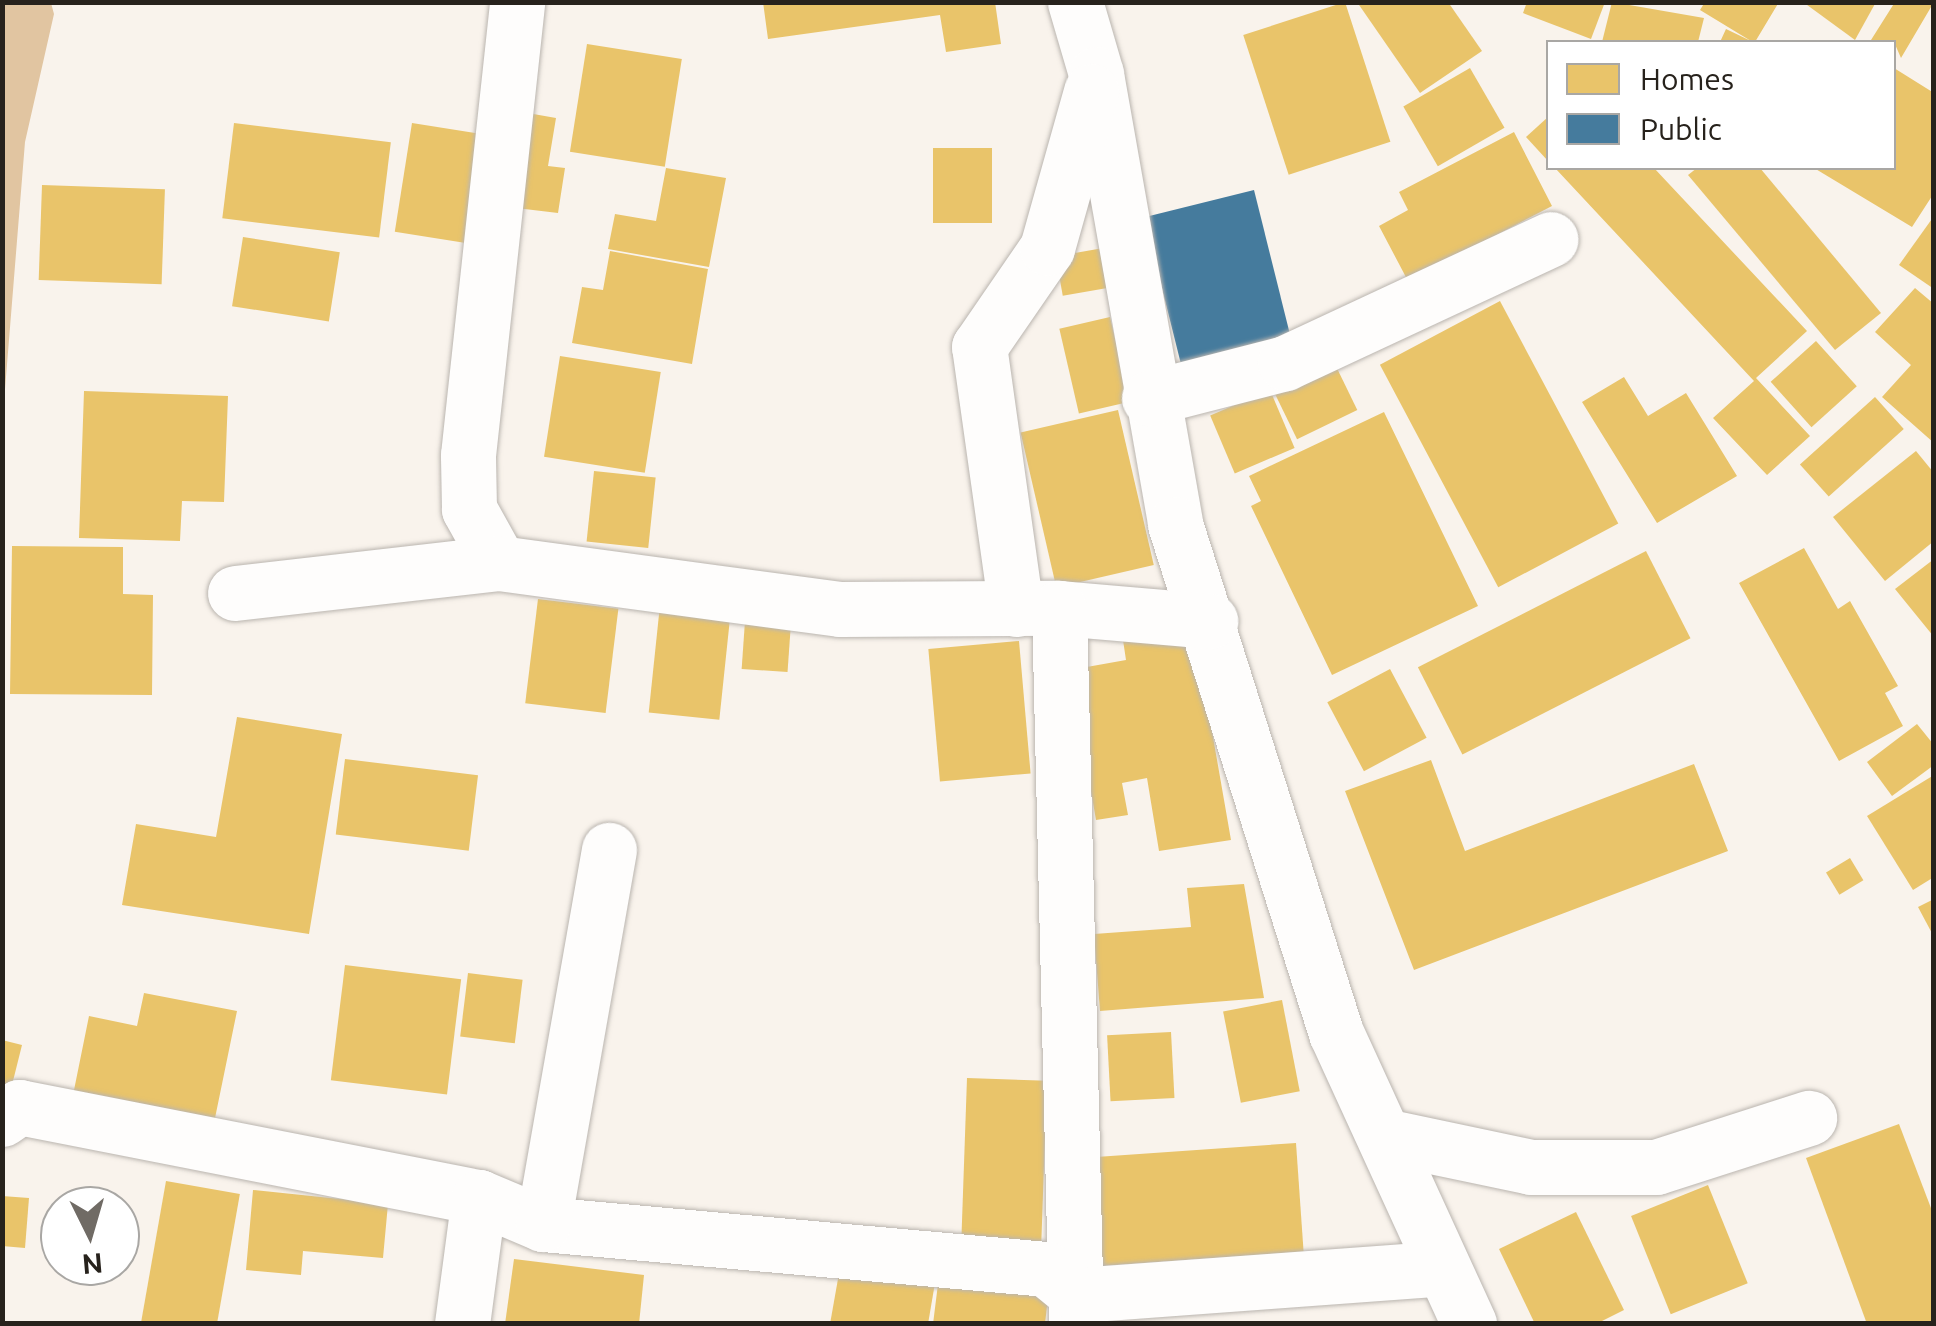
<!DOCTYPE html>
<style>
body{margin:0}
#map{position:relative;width:1936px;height:1326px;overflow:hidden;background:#f9f3ec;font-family:Ubuntu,sans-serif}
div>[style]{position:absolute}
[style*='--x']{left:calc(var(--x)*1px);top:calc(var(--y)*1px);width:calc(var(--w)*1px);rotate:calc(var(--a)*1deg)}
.water>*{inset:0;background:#e1c5a1}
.homes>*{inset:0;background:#e9c46a;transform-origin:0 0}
.public>*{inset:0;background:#457b9d;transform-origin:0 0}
.roads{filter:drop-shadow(0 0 2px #bab5af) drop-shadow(0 0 2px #bab5af)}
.minor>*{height:55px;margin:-27.5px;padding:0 27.5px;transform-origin:27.5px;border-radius:27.5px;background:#fefdfc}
span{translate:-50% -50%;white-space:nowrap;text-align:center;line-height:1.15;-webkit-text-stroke:10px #fff;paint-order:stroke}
.frame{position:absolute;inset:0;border:5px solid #27221c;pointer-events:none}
.legend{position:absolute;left:1546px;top:40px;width:350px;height:130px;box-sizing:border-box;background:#fff;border:2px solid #a9a7a4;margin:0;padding:12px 18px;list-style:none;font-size:30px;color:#27221c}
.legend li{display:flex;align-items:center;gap:20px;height:50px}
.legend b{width:50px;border:2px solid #a9a7a4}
.north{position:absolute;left:40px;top:1186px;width:100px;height:100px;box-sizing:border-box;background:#fff;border:2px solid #a9a7a4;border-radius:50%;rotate:175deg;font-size:28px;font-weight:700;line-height:40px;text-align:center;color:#27221c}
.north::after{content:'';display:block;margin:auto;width:35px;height:45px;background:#706b65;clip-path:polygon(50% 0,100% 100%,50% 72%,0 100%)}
</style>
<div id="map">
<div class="water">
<i style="clip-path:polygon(3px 2px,51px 3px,54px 14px,25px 142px,3px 414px)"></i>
</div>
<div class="homes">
<i style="clip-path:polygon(763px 2px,995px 2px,1001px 44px,946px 52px,940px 15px,768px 39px)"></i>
<i style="left:1345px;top:2px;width:147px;height:107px;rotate:72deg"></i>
<i style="clip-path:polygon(1357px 2px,1448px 2px,1482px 51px,1420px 93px)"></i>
<i style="clip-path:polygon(1527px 2px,1605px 2px,1591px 39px,1523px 13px)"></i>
<i style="clip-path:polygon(1612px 2px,1704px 18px,1698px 42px,1602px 42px)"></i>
<i style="clip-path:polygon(1705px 2px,1779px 2px,1755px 42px,1720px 42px,1726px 29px,1751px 41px,1700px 10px)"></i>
<i style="clip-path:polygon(1803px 2px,1876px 2px,1855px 40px)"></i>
<i style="clip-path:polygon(1895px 2px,1934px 2px,1901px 58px,1894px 42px,1871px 40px)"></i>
<i style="left:587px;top:44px;width:96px;height:109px;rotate:9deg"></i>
<i style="left:1470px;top:68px;width:69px;height:77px;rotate:60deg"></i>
<i style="clip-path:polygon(1894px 68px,1934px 93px,1934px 193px,1912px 227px,1814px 168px,1894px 168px)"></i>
<i style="clip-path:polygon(522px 112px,556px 118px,548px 166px,565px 168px,558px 213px,507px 207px)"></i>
<i style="clip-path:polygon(1548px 117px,1548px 161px,1526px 137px)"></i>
<i style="left:234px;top:123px;width:158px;height:96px;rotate:7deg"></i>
<i style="left:412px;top:123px;width:75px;height:110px;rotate:9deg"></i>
<i style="clip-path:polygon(1514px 132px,1552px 206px,1408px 281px,1379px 226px,1408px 210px,1399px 192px)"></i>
<i style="left:933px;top:148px;width:59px;height:75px"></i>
<i style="clip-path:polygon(666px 168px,726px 178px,709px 267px,608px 249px,615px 214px,656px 221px)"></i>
<i style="clip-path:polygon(1555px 168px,1654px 168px,1807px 331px,1756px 378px,1810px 436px,1767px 475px,1713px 418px,1754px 381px)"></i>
<i style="clip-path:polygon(1697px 168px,1760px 168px,1881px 313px,1835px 350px,1688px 175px)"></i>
<i style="left:42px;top:185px;width:123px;height:95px;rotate:2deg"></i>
<i style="clip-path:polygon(1934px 216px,1934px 289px,1899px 265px)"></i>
<i style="left:243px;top:237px;width:98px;height:70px;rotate:9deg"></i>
<i style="left:1109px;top:247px;width:40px;height:54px;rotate:80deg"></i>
<i style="clip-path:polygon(610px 251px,708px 269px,692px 364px,572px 343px,582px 287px,603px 290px)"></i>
<i style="clip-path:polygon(1915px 288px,1934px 304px,1934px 443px,1882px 397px,1911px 365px,1875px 332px)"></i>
<i style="left:1500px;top:301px;width:252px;height:136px;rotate:62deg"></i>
<i style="left:1110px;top:317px;width:87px;height:52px;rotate:77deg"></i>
<i style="left:1816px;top:341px;width:61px;height:61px;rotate:48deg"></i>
<i style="left:560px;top:356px;width:102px;height:102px;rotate:9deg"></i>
<i style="left:1331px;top:356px;width:60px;height:67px;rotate:64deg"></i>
<i style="clip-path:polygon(1624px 377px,1648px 416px,1686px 393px,1737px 476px,1657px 523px,1582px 402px)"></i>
<i style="left:1270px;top:390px;width:63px;height:65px;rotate:67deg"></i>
<i style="clip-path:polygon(84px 391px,228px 396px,224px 502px,182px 501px,180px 541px,79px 538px)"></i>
<i style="left:1875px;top:397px;width:43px;height:101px;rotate:48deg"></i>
<i style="left:1118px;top:410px;width:159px;height:100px;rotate:77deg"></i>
<i style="clip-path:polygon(1384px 412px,1478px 606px,1332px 675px,1251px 506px,1261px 501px,1249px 476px)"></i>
<i style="clip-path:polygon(1916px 451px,1934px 473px,1934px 541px,1885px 581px,1833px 517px)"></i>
<i style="left:594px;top:471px;width:62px;height:71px;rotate:6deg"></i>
<i style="clip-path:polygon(12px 546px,123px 547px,123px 594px,153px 595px,152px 695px,10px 694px)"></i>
<i style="clip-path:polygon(1804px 548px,1838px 609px,1850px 601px,1898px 686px,1885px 693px,1903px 726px,1839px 761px,1739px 583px)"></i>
<i style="left:1646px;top:551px;width:98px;height:256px;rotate:63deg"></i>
<i style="clip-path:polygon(1934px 559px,1934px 637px,1895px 589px)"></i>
<i style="left:538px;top:599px;width:81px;height:105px;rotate:7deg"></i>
<i style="left:660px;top:605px;width:71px;height:108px;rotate:6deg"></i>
<i style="left:745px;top:621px;width:46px;height:48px;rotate:4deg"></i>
<i style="clip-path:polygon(1194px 628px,1231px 840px,1159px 851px,1147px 778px,1122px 783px,1128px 815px,1096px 820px,1070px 670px,1126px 660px,1123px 640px)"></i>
<i style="left:1019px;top:641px;width:133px;height:91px;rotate:85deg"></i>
<i style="left:1390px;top:669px;width:78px;height:71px;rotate:62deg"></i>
<i style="clip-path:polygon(237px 717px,342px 734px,309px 934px,122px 905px,136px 824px,216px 837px)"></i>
<i style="clip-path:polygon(1917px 724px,1934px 745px,1934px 765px,1892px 796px,1867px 762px)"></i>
<i style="left:345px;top:759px;width:134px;height:76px;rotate:7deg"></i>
<i style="clip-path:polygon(1431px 760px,1465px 851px,1694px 764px,1728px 851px,1414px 970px,1345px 791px)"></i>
<i style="clip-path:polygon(1934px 775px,1934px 877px,1913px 890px,1867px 816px)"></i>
<i style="left:1850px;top:858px;width:26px;height:28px;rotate:59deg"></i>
<i style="clip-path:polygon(1244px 884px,1264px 998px,1100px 1011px,1094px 934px,1191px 927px,1187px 888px)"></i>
<i style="clip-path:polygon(1934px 899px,1934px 937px,1918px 907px)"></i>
<i style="left:345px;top:965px;width:117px;height:116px;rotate:7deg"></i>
<i style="left:468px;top:973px;width:55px;height:64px;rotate:7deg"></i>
<i style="clip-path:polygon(144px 993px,237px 1011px,214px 1123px,73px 1095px,89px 1016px,137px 1026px)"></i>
<i style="left:1282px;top:1000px;width:93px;height:60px;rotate:79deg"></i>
<i style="left:1171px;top:1032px;width:66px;height:64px;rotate:87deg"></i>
<i style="clip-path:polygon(2px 1040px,22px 1045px,10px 1093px,2px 1091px)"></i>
<i style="left:967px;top:1078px;width:80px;height:162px;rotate:2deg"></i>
<i style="clip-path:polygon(1899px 1124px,1934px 1216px,1934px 1324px,1867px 1324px,1806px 1158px)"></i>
<i style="left:1296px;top:1143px;width:109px;height:211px;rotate:86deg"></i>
<i style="left:166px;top:1181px;width:75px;height:145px;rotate:10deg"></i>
<i style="left:1708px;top:1185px;width:106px;height:83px;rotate:68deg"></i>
<i style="clip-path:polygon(253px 1190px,388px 1204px,383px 1258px,303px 1251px,301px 1275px,246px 1270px)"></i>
<i style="clip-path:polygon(2px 1196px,29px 1198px,25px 1248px,2px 1246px)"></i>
<i style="clip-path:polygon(1576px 1212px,1624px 1310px,1596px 1324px,1535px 1324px,1499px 1249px)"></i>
<i style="clip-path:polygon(514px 1259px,644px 1275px,639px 1324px,505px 1324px)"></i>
<i style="clip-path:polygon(841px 1262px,936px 1277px,928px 1324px,830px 1324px)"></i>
<i style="clip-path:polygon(938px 1284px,1048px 1297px,1045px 1324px,933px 1324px)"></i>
</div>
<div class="public">
<i style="left:1254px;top:190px;width:153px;height:113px;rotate:76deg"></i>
</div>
<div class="roads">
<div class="minor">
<i style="--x:1075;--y:2;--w:75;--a:73.7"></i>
<i style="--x:1096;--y:74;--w:457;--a:80"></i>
<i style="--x:1175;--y:524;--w:534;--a:72.45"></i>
<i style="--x:1336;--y:1033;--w:320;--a:65.4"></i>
<i style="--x:1149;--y:398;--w:140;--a:-14.4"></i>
<i style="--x:1285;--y:363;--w:293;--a:-25"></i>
<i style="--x:499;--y:563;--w:62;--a:-119.1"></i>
<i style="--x:469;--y:509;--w:54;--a:-91.1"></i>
<i style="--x:468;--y:455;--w:456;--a:-83.8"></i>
<i style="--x:235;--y:593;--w:266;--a:-6.5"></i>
<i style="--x:499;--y:563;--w:344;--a:7.7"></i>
<i style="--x:840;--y:609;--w:219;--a:-0.3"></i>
<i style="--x:1059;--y:608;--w:152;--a:4.9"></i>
<i style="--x:1059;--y:608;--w:713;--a:88.63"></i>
<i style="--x:1016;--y:609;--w:265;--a:-98"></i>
<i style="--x:979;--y:347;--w:120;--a:-55.5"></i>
<i style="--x:1047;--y:248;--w:163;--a:-74.3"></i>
<i style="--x:2;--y:1119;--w:21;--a:-35"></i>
<i style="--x:19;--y:1107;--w:469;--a:11.1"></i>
<i style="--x:479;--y:1197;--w:69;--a:22.9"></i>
<i style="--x:543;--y:1224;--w:505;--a:5.11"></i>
<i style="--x:1046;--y:1269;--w:41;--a:39.1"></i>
<i style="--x:1078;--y:1295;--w:359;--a:-4.2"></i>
<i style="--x:1384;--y:1136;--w:150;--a:11.9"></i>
<i style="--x:1531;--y:1167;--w:125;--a:0"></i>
<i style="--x:1656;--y:1167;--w:161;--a:-17.8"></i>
<i style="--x:543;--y:1224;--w:380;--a:-80"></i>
<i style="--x:462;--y:1324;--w:128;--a:-82.4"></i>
</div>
</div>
<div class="frame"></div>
<ul class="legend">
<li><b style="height:28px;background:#e9c46a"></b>Homes</li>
<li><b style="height:28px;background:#457b9d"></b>Public</li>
</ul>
<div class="north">N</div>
</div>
